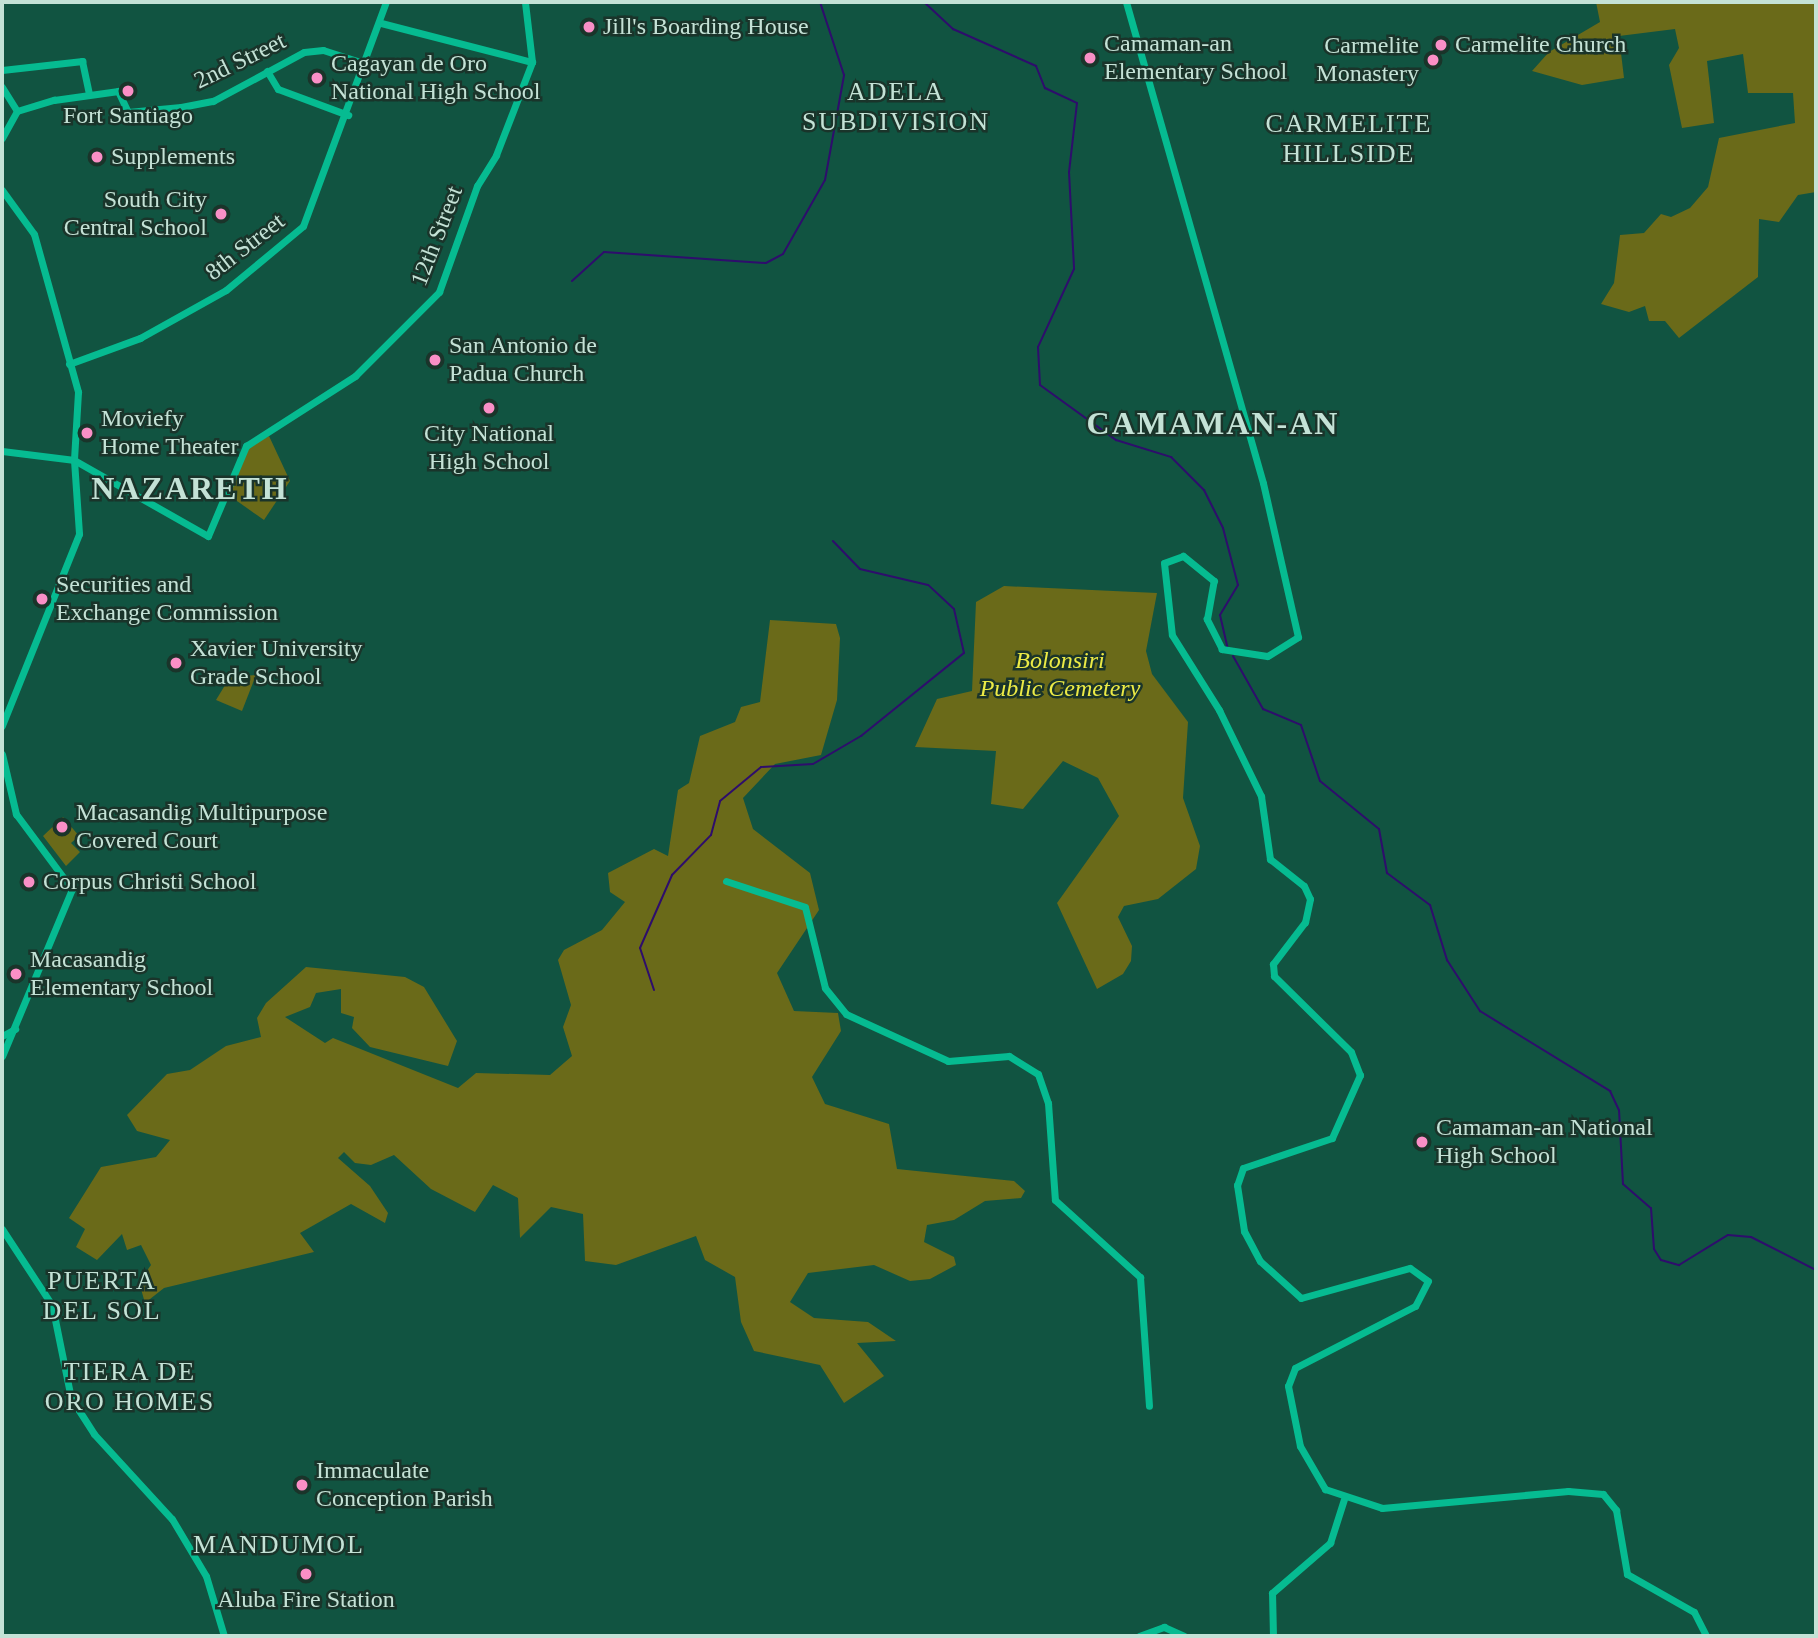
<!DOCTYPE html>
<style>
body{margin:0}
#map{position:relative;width:1818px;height:1638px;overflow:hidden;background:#115441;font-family:Georgia,serif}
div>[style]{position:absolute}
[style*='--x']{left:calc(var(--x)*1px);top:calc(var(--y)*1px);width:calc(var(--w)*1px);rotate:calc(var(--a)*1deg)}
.green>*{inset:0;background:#6a6a19}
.stream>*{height:2px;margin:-1px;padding:0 1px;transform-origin:1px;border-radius:1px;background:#2e0d6c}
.secondary>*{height:7px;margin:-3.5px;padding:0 3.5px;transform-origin:3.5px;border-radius:3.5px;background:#06bb91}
.dots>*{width:19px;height:19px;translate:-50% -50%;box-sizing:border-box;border:4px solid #1a342a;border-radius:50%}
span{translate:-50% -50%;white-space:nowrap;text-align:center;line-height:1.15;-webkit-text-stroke:5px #1a342a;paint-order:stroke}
.poi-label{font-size:24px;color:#c4e2d6}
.left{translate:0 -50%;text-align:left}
.right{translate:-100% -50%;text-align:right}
.street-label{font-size:24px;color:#c4e2d6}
.park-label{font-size:24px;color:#eceb46;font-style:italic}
.neighbourhood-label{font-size:26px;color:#c4e2d6;letter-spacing:2px}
.district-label{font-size:32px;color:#c4e2d6;font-weight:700;letter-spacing:2px}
.frame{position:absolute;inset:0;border:4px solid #c4e2d6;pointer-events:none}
</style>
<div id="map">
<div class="green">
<i style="clip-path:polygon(1596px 2px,1816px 2px,1816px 192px,1798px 195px,1779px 222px,1759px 219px,1758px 277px,1679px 338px,1665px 321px,1649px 321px,1645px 306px,1629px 312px,1601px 304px,1614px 283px,1620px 235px,1644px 233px,1661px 214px,1671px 217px,1690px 208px,1708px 187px,1719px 138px,1795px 123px,1793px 93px,1748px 93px,1743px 54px,1707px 61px,1714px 123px,1682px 128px,1669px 65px,1679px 48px,1675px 29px,1619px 36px,1624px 78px,1582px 85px,1532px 71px,1549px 52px,1600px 22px)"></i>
<i style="clip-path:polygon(269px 436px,290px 481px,264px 520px,227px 494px,250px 446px)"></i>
<i style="clip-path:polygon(1004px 586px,1157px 593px,1146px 651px,1152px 674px,1188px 722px,1183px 798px,1200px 846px,1196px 869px,1158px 899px,1124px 906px,1118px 917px,1132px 946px,1131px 961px,1123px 974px,1097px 989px,1057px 903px,1119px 816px,1098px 778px,1063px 761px,1023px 809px,991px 804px,996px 751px,915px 747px,937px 699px,972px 691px,976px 602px)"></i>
<i style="clip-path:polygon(770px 620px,836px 624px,840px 638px,837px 700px,821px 755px,775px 764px,743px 798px,753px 829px,810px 873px,819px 910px,777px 973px,794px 1011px,838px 1013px,841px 1031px,812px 1077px,825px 1104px,889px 1124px,897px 1169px,1014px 1181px,1025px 1191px,1021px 1198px,985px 1201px,954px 1220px,927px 1225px,924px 1242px,954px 1257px,956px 1265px,930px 1279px,910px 1281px,874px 1265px,808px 1273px,790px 1302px,814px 1318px,868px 1322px,896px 1341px,857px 1343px,884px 1376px,844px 1403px,820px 1365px,754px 1351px,741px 1322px,735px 1277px,705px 1260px,696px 1236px,616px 1265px,585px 1261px,583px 1214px,551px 1207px,520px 1238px,518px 1198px,493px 1185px,475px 1212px,431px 1189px,394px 1155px,371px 1165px,355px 1163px,344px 1152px,338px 1158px,370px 1186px,388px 1213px,385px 1223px,351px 1204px,300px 1233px,314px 1252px,164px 1288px,145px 1303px,139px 1282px,151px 1265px,141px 1245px,127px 1250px,122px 1234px,97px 1260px,76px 1247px,85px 1229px,69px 1218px,101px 1167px,156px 1157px,170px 1140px,137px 1131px,127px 1115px,167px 1074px,190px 1070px,226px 1046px,261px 1037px,257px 1018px,266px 1003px,306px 967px,405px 977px,424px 987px,457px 1041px,448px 1066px,370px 1047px,352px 1028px,354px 1017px,341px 1013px,341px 989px,316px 993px,310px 1007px,285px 1017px,325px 1043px,333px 1038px,458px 1088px,476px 1073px,550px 1075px,572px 1056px,563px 1027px,571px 1005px,558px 960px,564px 950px,602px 930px,625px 902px,610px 892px,608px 873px,654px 849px,668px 856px,678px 790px,689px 783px,700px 736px,735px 722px,741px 707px,760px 702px)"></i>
<i style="clip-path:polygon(256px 675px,242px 711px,216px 700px,230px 677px)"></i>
<i style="clip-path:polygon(63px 817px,79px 836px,71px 843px,80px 852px,66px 866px,43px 836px)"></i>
</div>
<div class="stream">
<i style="--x:924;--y:2;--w:40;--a:43"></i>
<i style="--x:953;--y:29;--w:91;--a:24"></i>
<i style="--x:1036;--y:66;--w:24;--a:68"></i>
<i style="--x:1045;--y:88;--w:35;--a:25"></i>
<i style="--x:1077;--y:103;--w:69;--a:96.6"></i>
<i style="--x:1069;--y:172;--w:97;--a:87"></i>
<i style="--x:1074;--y:269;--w:86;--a:114.8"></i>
<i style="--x:1038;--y:347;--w:38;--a:87"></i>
<i style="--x:1040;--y:385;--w:94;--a:35.9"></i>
<i style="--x:1116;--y:440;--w:58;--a:17.2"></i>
<i style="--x:1171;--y:457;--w:47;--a:45"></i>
<i style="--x:1204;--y:490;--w:42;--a:63.4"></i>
<i style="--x:1223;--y:528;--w:59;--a:75.3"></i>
<i style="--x:1238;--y:585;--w:35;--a:121"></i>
<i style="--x:1220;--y:615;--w:32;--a:77"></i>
<i style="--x:572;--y:281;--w:43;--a:-42.2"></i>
<i style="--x:604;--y:252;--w:162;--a:3.9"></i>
<i style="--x:766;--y:263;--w:19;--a:-28"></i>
<i style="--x:783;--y:254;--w:85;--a:-60.4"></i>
<i style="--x:825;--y:180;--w:107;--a:-79.7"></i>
<i style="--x:844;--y:75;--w:77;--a:-108.2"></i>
<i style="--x:1233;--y:656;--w:61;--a:60.5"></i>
<i style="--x:1263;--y:709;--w:41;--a:22.8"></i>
<i style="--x:1301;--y:725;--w:59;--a:71.3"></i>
<i style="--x:1320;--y:781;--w:76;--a:39.1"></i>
<i style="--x:1379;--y:829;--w:45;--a:79.7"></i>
<i style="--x:1387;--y:873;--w:54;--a:36.7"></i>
<i style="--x:1430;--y:905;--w:58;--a:72.8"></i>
<i style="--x:1447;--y:960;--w:61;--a:57.1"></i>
<i style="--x:1480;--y:1011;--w:153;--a:31.6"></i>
<i style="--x:1610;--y:1091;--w:21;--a:65"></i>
<i style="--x:1619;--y:1110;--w:74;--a:86.9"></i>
<i style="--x:1623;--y:1184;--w:37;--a:41"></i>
<i style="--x:1651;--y:1208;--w:41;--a:85.8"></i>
<i style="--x:1654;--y:1249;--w:13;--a:58"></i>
<i style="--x:1661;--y:1260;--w:19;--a:16"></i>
<i style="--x:1679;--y:1265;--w:57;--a:-31.5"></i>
<i style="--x:1728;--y:1235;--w:23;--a:5"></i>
<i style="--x:1751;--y:1237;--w:73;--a:26.9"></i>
<i style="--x:654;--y:990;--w:44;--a:-108.4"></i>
<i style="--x:640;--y:948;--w:80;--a:-66.3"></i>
<i style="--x:672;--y:875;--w:56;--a:-45.7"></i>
<i style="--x:711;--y:835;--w:35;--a:-75"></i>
<i style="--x:720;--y:801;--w:53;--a:-39.7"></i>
<i style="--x:761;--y:767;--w:52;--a:-3.3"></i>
<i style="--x:813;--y:764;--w:56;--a:-30.3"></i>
<i style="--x:861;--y:736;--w:132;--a:-38.9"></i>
<i style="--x:964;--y:653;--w:45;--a:-102.8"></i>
<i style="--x:954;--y:609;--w:35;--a:-137"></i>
<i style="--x:928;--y:585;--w:70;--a:-166.8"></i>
<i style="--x:860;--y:569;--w:39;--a:-134"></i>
</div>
<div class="secondary">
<i style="--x:1126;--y:2;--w:500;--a:74.1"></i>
<i style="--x:1263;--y:483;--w:158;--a:77.2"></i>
<i style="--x:1298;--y:637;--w:36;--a:148"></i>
<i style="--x:1267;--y:656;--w:46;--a:-171.2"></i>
<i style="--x:1222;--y:649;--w:34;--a:-117"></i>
<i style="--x:1207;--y:619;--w:39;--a:-80"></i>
<i style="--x:1214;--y:581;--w:40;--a:-141"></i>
<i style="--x:1183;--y:556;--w:20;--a:160"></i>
<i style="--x:1164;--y:563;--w:72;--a:83.7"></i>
<i style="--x:1172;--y:635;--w:89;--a:57.9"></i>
<i style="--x:1219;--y:710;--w:96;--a:64"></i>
<i style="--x:1261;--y:796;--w:64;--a:81.9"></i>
<i style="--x:1270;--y:859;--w:43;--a:38.5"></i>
<i style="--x:1304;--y:886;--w:14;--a:65"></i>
<i style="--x:1310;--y:899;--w:24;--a:102"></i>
<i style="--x:1305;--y:922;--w:53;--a:127.3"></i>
<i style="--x:1273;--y:964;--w:12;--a:85"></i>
<i style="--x:1274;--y:976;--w:108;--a:44.6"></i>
<i style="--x:1351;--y:1052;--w:25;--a:69"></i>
<i style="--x:1360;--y:1075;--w:69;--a:114"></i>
<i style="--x:1332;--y:1138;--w:94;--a:161.4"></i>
<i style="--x:1243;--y:1168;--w:18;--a:109"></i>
<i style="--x:1237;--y:1185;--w:47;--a:81.3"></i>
<i style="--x:1244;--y:1231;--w:34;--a:62"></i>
<i style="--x:1260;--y:1261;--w:55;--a:42.1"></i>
<i style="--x:1301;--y:1298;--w:113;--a:-15.4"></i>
<i style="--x:1410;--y:1268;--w:22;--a:36"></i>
<i style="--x:1428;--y:1281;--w:28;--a:117"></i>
<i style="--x:1415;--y:1306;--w:135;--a:152.7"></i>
<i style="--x:1295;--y:1368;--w:19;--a:111"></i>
<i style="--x:1288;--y:1386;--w:61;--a:78.7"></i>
<i style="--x:1300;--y:1446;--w:50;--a:59.8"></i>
<i style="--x:1325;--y:1489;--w:60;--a:18.4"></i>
<i style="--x:1382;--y:1508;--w:187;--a:-5.2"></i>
<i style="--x:1568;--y:1491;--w:35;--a:5"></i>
<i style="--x:1603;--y:1494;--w:21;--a:51"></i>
<i style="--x:1616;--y:1510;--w:65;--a:80.2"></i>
<i style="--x:1627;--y:1574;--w:77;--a:29.6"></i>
<i style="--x:1694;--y:1612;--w:27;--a:63"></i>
<i style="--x:381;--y:23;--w:156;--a:14.5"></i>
<i style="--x:2;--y:70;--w:81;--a:-6.4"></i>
<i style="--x:82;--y:61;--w:34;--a:78"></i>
<i style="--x:267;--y:71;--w:21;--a:59"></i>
<i style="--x:278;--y:89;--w:75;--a:20.4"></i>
<i style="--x:2;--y:87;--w:28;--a:58"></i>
<i style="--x:2;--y:138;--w:31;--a:-61"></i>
<i style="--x:17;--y:111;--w:39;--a:-17"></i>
<i style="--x:54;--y:100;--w:65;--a:-8"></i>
<i style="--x:118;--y:91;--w:23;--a:65"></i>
<i style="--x:128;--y:112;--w:53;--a:-5.4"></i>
<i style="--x:181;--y:107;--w:33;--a:-11"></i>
<i style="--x:213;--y:101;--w:103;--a:-28.3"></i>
<i style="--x:304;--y:52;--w:19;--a:-6"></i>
<i style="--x:323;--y:50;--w:45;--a:18"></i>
<i style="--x:2;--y:190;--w:54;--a:54"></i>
<i style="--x:34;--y:234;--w:164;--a:74.4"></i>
<i style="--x:78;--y:392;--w:68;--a:93.4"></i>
<i style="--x:74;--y:460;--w:74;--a:86.1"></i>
<i style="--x:79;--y:534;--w:207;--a:111.9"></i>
<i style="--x:69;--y:364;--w:76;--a:-20.1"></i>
<i style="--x:140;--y:338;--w:98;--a:-29.2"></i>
<i style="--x:226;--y:290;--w:100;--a:-39.7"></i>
<i style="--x:303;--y:226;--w:239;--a:-69.7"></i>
<i style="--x:2;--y:451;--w:73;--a:7.1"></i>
<i style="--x:74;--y:460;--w:154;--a:29.6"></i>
<i style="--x:208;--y:536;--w:98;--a:-67.1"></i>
<i style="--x:246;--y:446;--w:130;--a:-32.7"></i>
<i style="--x:355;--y:376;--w:119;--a:-45"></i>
<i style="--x:439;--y:292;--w:113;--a:-70.3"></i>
<i style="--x:477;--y:186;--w:36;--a:-58"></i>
<i style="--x:496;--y:155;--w:100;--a:-68.8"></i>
<i style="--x:532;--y:62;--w:60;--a:-96.7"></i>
<i style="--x:2;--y:754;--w:62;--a:76.9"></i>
<i style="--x:16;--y:814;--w:94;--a:53.3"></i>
<i style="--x:72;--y:889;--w:181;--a:112.7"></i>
<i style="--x:726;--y:881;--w:83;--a:18.2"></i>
<i style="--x:805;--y:907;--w:83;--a:76.1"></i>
<i style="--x:825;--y:988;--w:33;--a:51"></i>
<i style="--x:846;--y:1014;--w:112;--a:24.7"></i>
<i style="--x:948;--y:1061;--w:61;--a:-4.7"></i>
<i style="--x:1009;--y:1056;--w:34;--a:32"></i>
<i style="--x:1038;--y:1074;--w:31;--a:71"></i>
<i style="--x:1048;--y:1103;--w:97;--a:85.9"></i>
<i style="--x:1055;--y:1200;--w:115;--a:42.2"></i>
<i style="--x:1140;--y:1277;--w:129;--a:86"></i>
<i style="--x:2;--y:1036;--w:15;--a:-28"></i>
<i style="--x:2;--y:1229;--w:91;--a:56.7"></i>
<i style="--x:52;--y:1305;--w:95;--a:78.5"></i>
<i style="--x:71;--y:1398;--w:43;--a:57.4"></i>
<i style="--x:94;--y:1434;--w:115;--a:47.5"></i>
<i style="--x:172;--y:1519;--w:66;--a:59.2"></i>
<i style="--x:206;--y:1576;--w:63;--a:73.3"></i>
<i style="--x:1139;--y:1636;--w:27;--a:-20"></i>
<i style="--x:1164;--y:1627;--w:22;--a:24"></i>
<i style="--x:1273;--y:1636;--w:43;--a:-91.3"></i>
<i style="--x:1272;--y:1593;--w:77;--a:-40.8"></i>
<i style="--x:1330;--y:1543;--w:46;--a:-72.3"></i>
</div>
<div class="dots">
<i style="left:589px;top:27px;background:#fa8fc6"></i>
<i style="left:1441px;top:45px;background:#fa8fc6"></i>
<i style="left:1090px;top:58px;background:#fa8fc6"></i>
<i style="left:1433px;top:60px;background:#fa8fc6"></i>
<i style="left:317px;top:78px;background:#fa8fc6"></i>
<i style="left:128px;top:91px;background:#fa8fc6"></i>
<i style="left:97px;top:157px;background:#fa8fc6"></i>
<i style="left:221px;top:214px;background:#fa8fc6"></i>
<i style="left:435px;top:360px;background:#fa8fc6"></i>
<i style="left:489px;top:408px;background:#fa8fc6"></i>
<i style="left:87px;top:433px;background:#fa8fc6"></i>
<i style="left:42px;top:599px;background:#fa8fc6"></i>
<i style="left:176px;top:663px;background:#fa8fc6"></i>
<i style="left:62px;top:827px;background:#fa8fc6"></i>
<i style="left:29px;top:882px;background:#fa8fc6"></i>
<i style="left:16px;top:974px;background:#fa8fc6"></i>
<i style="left:1422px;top:1142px;background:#fa8fc6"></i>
<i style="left:302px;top:1485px;background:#fa8fc6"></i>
<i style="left:306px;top:1574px;background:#fa8fc6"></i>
</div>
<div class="poi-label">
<span class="left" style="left:603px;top:27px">Jill's Boarding House</span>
<span class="left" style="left:1104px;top:58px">Camaman-an<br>Elementary School</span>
<span class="left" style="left:1455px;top:45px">Carmelite Church</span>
<span class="right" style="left:1419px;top:60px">Carmelite<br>Monastery</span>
<span class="left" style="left:331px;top:78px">Cagayan de Oro<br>National High School</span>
<span style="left:128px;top:116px">Fort Santiago</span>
<span class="left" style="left:111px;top:157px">Supplements</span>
<span class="right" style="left:207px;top:214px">South City<br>Central School</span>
<span class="left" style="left:449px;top:360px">San Antonio de<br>Padua Church</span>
<span class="left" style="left:101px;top:433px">Moviefy<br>Home Theater</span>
<span style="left:489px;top:448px">City National<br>High School</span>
<span class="left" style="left:56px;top:599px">Securities and<br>Exchange Commission</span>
<span class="left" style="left:190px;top:663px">Xavier University<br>Grade School</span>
<span class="left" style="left:76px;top:827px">Macasandig Multipurpose<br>Covered Court</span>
<span class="left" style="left:43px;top:882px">Corpus Christi School</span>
<span class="left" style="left:30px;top:974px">Macasandig<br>Elementary School</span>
<span class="left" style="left:1436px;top:1142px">Camaman-an National<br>High School</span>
<span class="left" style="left:316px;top:1485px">Immaculate<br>Conception Parish</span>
<span style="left:306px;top:1600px">Aluba Fire Station</span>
</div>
<div class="street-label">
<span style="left:240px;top:61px;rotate:-26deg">2nd Street</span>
<span style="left:437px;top:236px;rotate:-69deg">12th Street</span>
<span style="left:245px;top:247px;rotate:-38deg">8th Street</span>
</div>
<div class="park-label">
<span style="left:1060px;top:675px">Bolonsiri<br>Public Cemetery</span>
</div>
<div class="neighbourhood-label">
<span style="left:896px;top:107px">ADELA<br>SUBDIVISION</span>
<span style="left:1349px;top:139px">CARMELITE<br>HILLSIDE</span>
<span style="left:102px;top:1296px">PUERTA<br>DEL SOL</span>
<span style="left:130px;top:1387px">TIERA DE<br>ORO HOMES</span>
<span style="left:279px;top:1545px">MANDUMOL</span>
</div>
<div class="district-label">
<span style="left:1213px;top:423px">CAMAMAN-AN</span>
<span style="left:190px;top:488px">NAZARETH</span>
</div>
<div class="frame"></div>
</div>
